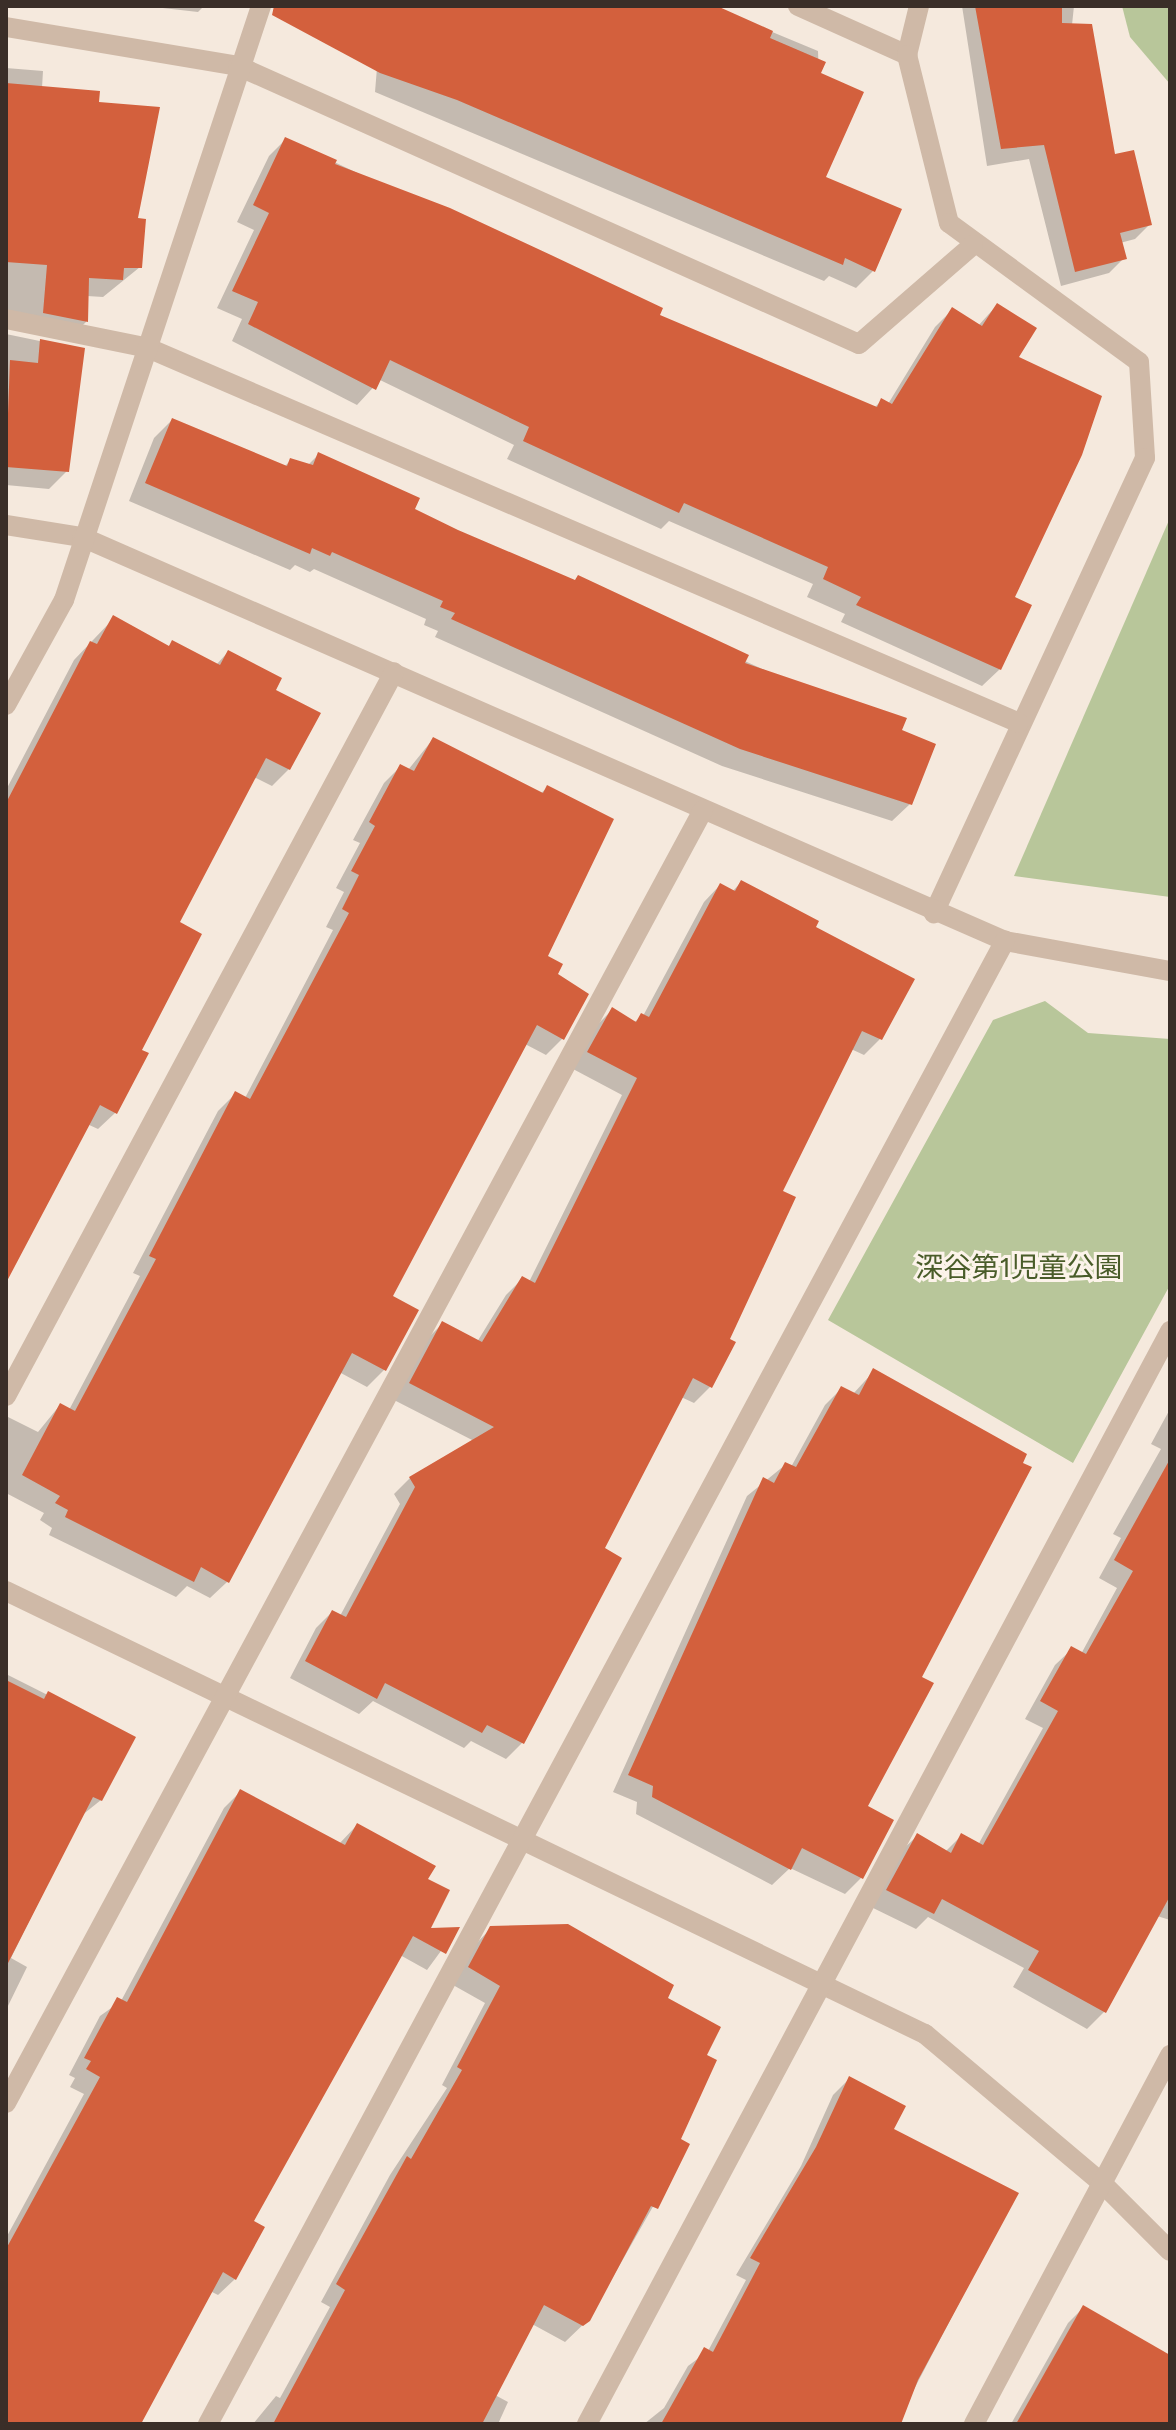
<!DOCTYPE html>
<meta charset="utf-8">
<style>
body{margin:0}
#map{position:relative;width:1176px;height:2430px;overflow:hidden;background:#f5e9dd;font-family:Figtree,"Noto Sans JP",sans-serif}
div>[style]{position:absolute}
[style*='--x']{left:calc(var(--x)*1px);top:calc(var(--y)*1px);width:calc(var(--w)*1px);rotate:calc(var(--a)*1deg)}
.green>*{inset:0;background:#b8c69a}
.shadow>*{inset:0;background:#0003}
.building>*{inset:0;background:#d3603d}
.minor>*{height:20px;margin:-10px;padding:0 10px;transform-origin:10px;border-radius:10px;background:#cfb9a7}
span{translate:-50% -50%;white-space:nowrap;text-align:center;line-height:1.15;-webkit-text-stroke:6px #fcf3ea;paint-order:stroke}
.park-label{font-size:28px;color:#495c29}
.frame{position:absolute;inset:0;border:8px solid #3a2e28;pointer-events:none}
</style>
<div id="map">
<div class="green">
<i style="clip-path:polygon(1122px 6px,1170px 6px,1170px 84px,1130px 37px)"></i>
<i style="clip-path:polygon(1170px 518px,1170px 897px,1014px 876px)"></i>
<i style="clip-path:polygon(1045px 1001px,1088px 1033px,1170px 1039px,1170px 1285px,1073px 1463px,828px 1320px,993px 1020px)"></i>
</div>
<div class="shadow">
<i style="clip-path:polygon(145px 6px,204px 6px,198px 12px)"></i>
<i style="clip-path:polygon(305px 6px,710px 6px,818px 51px,823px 178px,873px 271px,856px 288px,829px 276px,824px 281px,375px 92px,380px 31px)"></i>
<i style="clip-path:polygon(962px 6px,1074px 6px,1072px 25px,1114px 157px,1150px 224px,1135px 239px,1120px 243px,1124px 258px,1109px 273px,1061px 286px,1029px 159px,987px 166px)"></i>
<i style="clip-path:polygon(6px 68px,43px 71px,42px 88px,97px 104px,136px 220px,140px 267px,103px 297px,87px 296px,86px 322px,68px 339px,6px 327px)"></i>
<i style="clip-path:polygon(286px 139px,657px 316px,874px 408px,881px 401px,888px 404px,935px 327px,952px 310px,978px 326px,997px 305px,1016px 358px,1013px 598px,1000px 669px,982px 686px,841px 622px,845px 614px,807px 597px,813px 584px,669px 521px,661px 529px,507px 459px,514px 445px,380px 380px,357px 405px,232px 341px,242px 319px,217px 308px,254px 230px,237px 222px,269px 156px)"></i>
<i style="clip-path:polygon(6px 334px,83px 350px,67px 471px,49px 489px,6px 485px)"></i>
<i style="clip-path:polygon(172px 420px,284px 467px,291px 460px,308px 465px,319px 454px,412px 510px,899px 731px,910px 804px,892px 821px,722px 766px,435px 637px,438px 631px,424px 625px,426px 619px,314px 569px,310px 572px,295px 565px,290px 570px,129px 501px,154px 438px)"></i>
<i style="clip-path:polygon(114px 618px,168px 647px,173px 642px,216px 665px,228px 652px,274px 691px,289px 769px,272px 786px,254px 777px,178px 923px,115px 1113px,98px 1129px,87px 1124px,6px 1279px,6px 790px,74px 660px)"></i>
<i style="clip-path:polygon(433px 739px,540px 794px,548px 787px,545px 957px,555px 975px,563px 1038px,546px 1055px,525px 1044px,391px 1297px,384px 1370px,367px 1387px,339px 1372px,227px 1582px,210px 1598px,187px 1586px,176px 1597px,49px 1535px,52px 1528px,40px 1520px,44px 1513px,6px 1493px,6px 1416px,38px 1432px,60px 1405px,69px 1410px,140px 1276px,133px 1273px,218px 1111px,235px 1094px,245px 1098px,333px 930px,326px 927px,344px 892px,336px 888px,360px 843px,353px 840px,384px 783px,401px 766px,408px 770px)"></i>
<i style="clip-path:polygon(741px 882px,813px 928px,880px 1039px,864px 1055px,851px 1049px,780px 1192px,727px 1340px,733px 1343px,710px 1387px,694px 1403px,681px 1397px,602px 1549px,620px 1559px,522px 1743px,506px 1759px,471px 1741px,464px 1748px,373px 1701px,359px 1714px,290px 1678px,316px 1628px,332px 1612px,340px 1616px,400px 1504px,394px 1494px,410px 1478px,474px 1441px,394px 1400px,426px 1340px,442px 1324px,477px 1342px,506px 1295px,522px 1279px,529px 1282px,622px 1095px,573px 1069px,596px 1026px,612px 1010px,633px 1023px,643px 1016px,704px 902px,720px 885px,732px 892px)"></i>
<i style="clip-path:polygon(874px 1371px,920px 1678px,866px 1806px,861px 1878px,845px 1894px,790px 1868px,772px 1885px,636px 1814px,637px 1802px,613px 1792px,747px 1496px,785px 1465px,791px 1467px,825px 1405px,842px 1388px,853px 1394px)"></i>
<i style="clip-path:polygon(1170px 1409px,1170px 1920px,1157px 1916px,1104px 2012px,1087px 2029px,1013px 1987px,1024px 1968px,928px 1917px,916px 1929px,871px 1907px,900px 1852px,917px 1836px,945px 1852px,961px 1836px,978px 1845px,1043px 1728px,1025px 1719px,1055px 1665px,1072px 1649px,1081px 1654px,1117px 1588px,1099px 1578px,1121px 1538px,1113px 1534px,1161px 1449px,1151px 1444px)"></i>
<i style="clip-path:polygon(6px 1674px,133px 1738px,101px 1800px,81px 1816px,11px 1958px,27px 1967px,6px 2010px)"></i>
<i style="clip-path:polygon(241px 1791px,339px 1844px,357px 1825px,426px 1880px,427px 1930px,457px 1929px,427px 1970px,400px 1955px,251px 2221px,235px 2279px,218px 2295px,210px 2291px,139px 2424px,6px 2424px,6px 2238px,84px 2094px,70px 2087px,75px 2078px,69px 2075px,100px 2016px,121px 2001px,224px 1808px)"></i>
<i style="clip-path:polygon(491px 1928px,665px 1998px,705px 2056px,678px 2140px,688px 2145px,589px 2319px,565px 2342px,532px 2324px,495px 2395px,508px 2402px,498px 2424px,253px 2424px,276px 2396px,280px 2398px,330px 2307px,321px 2302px,390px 2175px,447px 2088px,442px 2085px,485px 2003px,453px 1985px,474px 1946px)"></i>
<i style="clip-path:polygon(849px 2079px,892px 2129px,1016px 2194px,910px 2397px,881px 2424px,644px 2424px,664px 2408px,688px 2366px,708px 2351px,746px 2280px,736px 2275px,801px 2166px,833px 2095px)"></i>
<i style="clip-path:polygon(1083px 2308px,1170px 2416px,1170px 2424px,1011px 2424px,1068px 2323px)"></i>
</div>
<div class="building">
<i style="clip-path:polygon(274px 6px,717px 6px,773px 31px,770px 38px,826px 62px,821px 73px,864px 92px,826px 177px,902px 209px,875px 272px,845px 258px,843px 265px,457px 100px,380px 73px,272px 15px)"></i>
<i style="clip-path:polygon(975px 6px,1062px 6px,1062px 23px,1092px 24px,1115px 154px,1134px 150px,1152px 225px,1120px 233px,1127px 259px,1075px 272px,1044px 145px,1001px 149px)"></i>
<i style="clip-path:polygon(6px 83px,100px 91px,99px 102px,160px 107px,138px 218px,146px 219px,142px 268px,124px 268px,123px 280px,89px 278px,88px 322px,43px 313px,47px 265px,6px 262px)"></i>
<i style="clip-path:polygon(285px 137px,337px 160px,335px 164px,450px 208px,551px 255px,663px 308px,660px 315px,877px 407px,881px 398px,892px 404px,952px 307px,982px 326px,997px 303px,1037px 328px,1019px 357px,1102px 396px,1082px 455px,1015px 597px,1032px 605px,1001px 670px,856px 605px,861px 597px,823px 579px,828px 567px,684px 503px,679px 513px,523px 441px,529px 427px,390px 360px,376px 390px,248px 324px,258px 302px,232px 291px,269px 213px,253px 205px)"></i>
<i style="clip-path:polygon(40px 339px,85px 348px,69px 472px,6px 467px,10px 360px,38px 363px)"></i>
<i style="clip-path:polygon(172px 418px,287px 466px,290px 458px,313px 465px,318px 452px,420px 498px,415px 509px,458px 530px,575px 580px,578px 575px,749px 655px,745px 663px,907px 718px,902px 730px,936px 744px,912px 805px,740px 749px,451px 619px,455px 613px,440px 607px,443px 601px,332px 552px,330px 556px,312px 548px,310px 554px,145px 483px)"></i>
<i style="clip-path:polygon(113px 615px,169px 646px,172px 640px,220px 665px,228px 650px,282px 678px,276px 690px,321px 713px,290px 770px,266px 758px,180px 922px,202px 934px,142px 1050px,149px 1053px,117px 1114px,100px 1105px,6px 1283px,6px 803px,90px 641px,97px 644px)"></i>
<i style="clip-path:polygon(433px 737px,543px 793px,547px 785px,614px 819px,548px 956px,563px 964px,558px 974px,589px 994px,564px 1040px,537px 1025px,393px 1296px,419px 1310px,386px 1371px,352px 1353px,229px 1583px,201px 1567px,194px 1582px,65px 1517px,68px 1510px,55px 1503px,60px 1496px,22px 1475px,60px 1403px,75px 1411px,156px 1259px,149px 1256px,235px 1091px,250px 1099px,349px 913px,342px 909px,359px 875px,351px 871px,375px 826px,369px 822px,400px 764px,414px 771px)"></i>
<i style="clip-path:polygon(741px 880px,819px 921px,816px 927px,915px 979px,882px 1040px,862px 1031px,783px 1191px,796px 1197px,730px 1339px,736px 1342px,712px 1388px,693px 1378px,605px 1548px,622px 1558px,524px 1744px,487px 1725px,482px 1733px,385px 1683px,377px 1699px,305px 1661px,332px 1610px,346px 1617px,415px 1487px,409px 1477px,494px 1427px,409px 1383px,442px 1321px,482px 1342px,522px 1276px,535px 1283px,637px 1078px,587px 1052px,612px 1007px,636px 1022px,641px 1013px,649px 1017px,720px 883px,735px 891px)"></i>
<i style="clip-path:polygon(873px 1368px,1027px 1454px,1023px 1463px,1032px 1467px,922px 1677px,934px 1683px,868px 1806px,894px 1820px,863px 1879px,802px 1848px,791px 1870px,652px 1797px,653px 1786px,628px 1775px,763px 1477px,774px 1483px,785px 1462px,796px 1467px,841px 1386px,859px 1395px)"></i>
<i style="clip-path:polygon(1170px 1459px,1170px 1896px,1106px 2013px,1028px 1970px,1039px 1951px,942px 1899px,934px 1914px,886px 1890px,917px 1833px,951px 1853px,961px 1833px,983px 1845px,1058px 1711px,1040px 1701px,1071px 1646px,1086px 1654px,1133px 1571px,1114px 1560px)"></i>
<i style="clip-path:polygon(6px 1680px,44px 1699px,48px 1691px,136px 1737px,102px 1801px,93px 1797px,6px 1967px)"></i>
<i style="clip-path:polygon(240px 1789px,345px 1845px,357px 1823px,436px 1866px,428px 1879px,450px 1890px,431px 1928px,460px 1927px,446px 1954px,413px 1936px,254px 2221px,265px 2227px,236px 2280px,223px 2272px,141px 2424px,6px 2424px,6px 2249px,100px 2077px,86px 2069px,91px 2061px,84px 2058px,117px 1997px,127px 2002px)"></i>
<i style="clip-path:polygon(568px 1924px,674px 1985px,668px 1998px,721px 2027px,707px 2055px,717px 2060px,681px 2139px,690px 2144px,658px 2209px,651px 2206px,590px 2321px,583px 2326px,544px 2305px,482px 2424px,273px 2424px,345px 2290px,336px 2284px,407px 2156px,411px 2159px,462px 2070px,457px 2067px,500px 1986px,468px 1967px,490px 1926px)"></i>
<i style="clip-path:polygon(849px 2076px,906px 2106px,894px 2129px,1019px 2193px,918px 2380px,901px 2424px,661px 2424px,704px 2347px,713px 2352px,760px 2263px,750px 2258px,816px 2147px)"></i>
<i style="clip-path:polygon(1083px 2305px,1170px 2355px,1170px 2424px,1016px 2424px)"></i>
</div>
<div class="minor">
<i style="--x:798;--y:6;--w:120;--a:24.2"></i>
<i style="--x:919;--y:6;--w:50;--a:103.8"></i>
<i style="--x:907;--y:55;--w:173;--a:76"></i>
<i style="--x:949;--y:223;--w:235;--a:36.2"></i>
<i style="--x:1139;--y:362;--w:96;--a:86.4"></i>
<i style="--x:1145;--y:458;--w:502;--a:114.88"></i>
<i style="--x:6;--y:27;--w:235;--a:9.5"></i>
<i style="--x:238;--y:66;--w:680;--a:24.12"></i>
<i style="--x:859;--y:344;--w:151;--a:-41"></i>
<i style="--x:6;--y:319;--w:145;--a:11.5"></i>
<i style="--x:148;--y:348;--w:948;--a:23.29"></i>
<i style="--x:6;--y:525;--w:77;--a:9"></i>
<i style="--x:82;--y:537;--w:1008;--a:23.64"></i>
<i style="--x:1005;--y:941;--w:168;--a:10.3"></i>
<i style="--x:6;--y:705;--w:120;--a:-61.1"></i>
<i style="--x:64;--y:600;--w:626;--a:-71.65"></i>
<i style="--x:6;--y:1396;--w:821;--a:-61.81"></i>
<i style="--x:6;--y:1591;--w:1020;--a:25.74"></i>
<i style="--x:925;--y:2034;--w:231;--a:40.1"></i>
<i style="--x:1102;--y:2183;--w:96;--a:45"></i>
<i style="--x:6;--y:2103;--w:1469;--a:-61.67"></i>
<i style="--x:208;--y:2424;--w:1684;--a:-61.75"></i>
<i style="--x:587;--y:2424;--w:1239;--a:-61.92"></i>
<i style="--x:974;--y:2424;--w:418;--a:-62"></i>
</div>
<div class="park-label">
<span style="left:1019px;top:1267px">深谷第1児童公園</span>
</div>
<div class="frame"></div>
</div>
